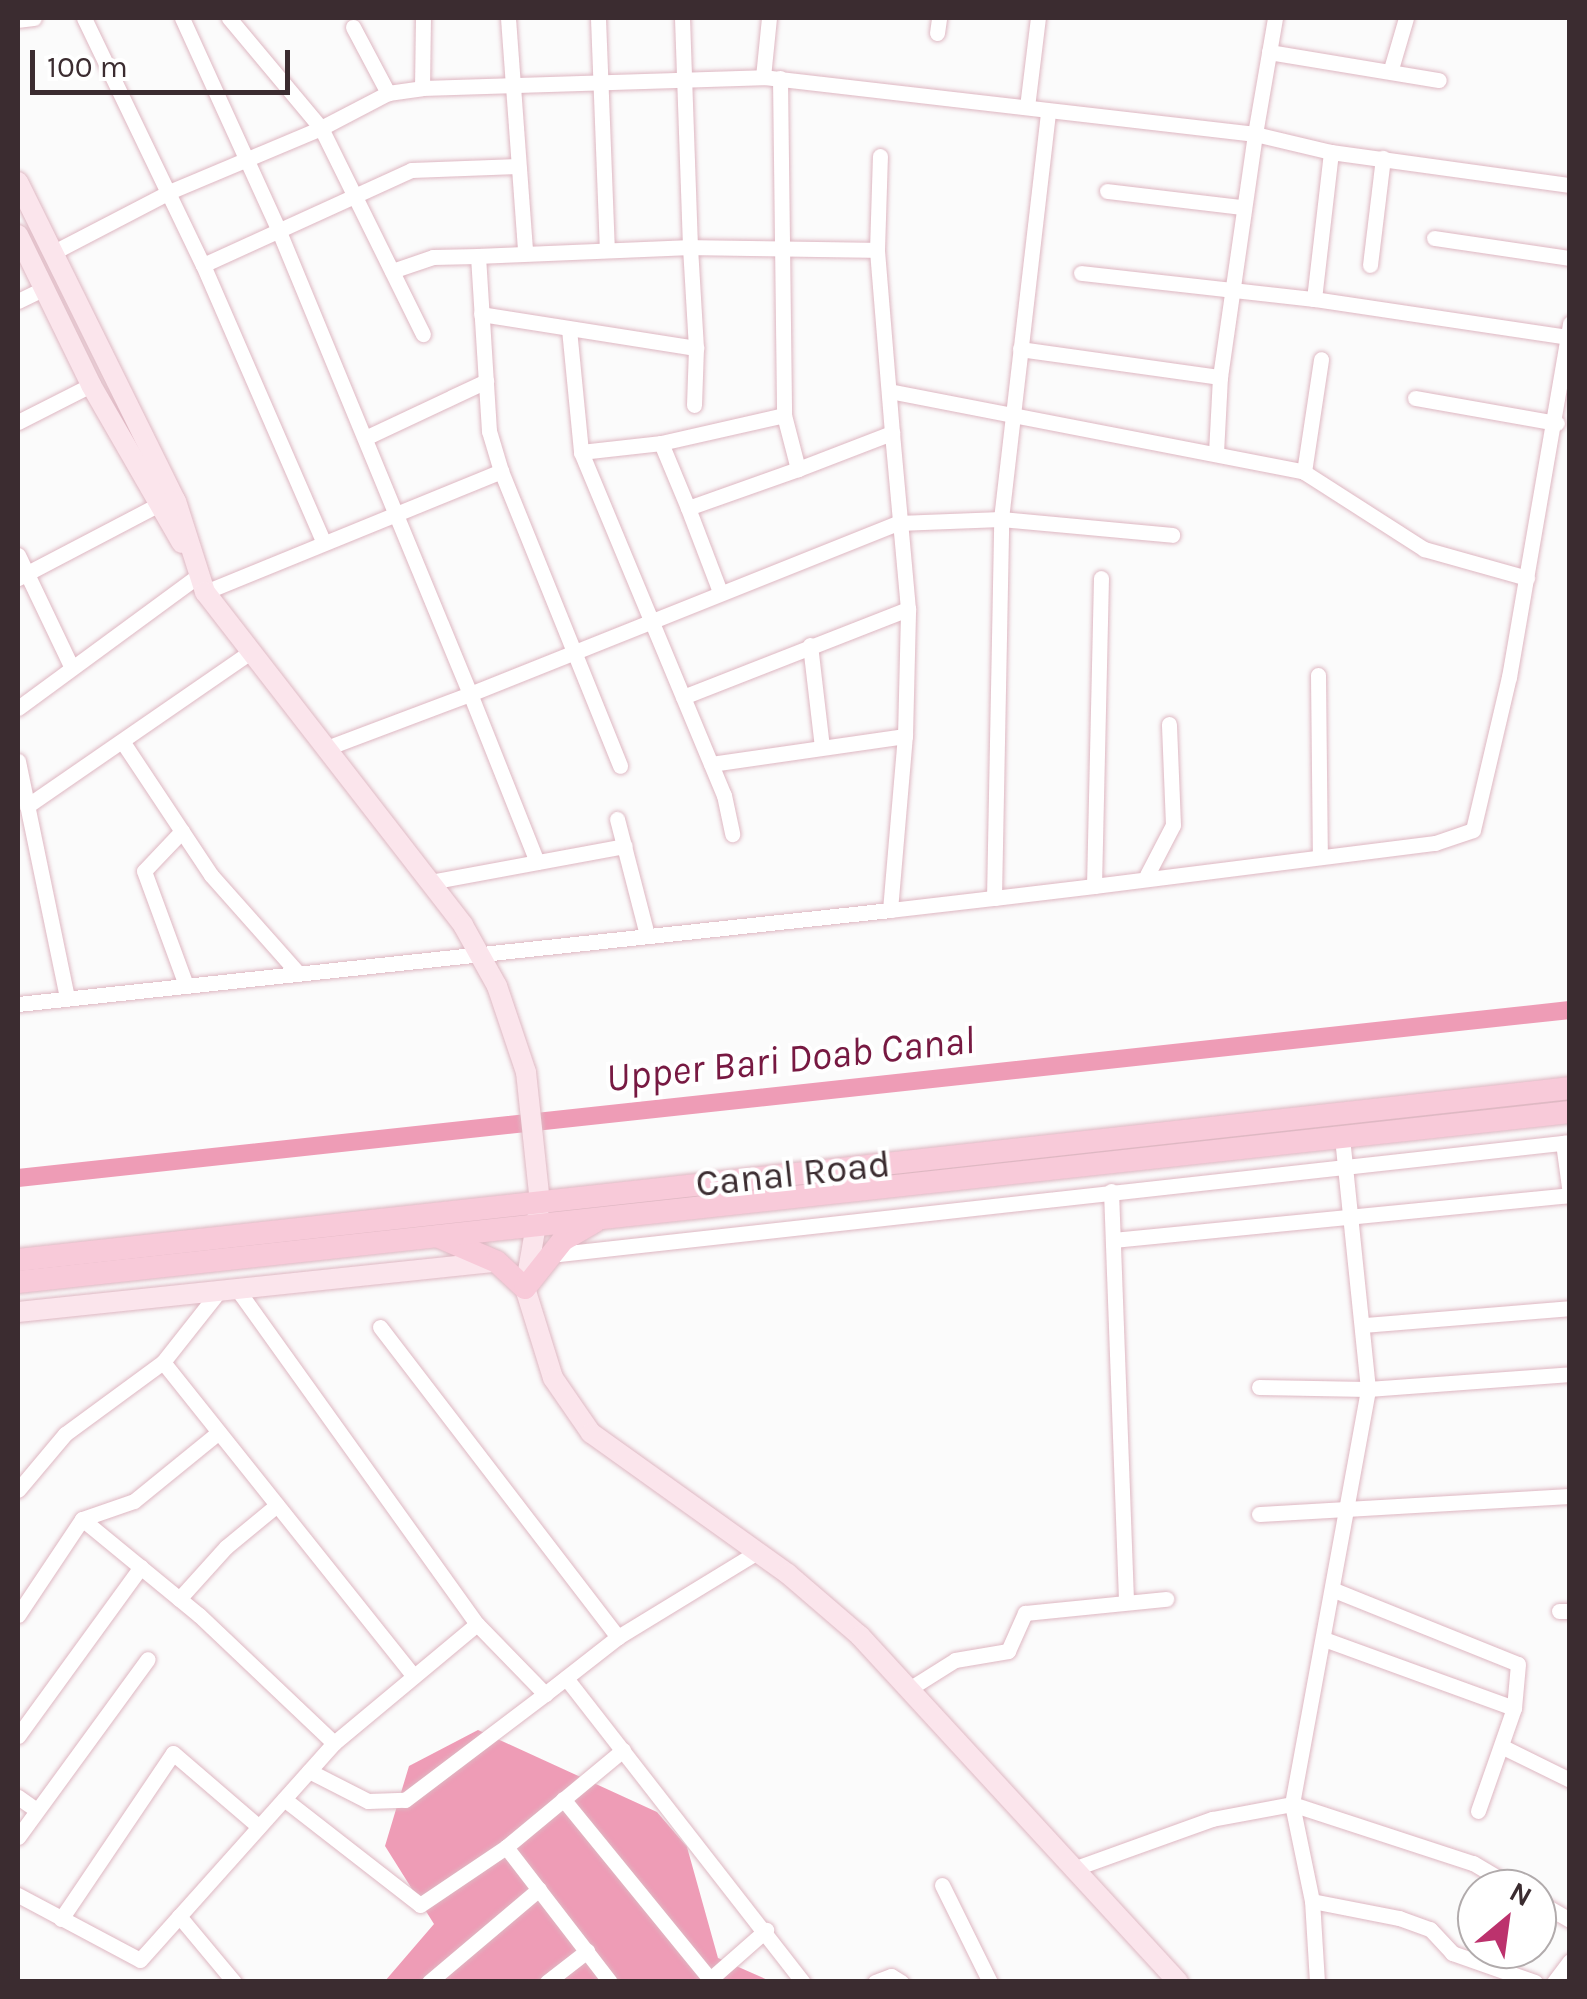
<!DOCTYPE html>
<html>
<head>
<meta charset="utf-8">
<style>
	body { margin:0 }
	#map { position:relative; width:1587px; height:1999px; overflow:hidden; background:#fbfbfb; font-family:Karla,sans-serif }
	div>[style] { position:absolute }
	.water>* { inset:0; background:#ee9cb6 }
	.canal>* { height:18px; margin:-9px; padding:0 9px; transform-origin:9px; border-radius:9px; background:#ee9cb6 }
	.roads { filter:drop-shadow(0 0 2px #deb7c2) drop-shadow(0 0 2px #deb7c2) }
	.street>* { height:15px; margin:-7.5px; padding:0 7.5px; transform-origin:7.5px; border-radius:7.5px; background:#fff }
	.secondary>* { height:20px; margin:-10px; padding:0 10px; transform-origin:10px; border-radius:10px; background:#fbe5ec }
	.primary>* { height:22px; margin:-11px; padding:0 11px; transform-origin:11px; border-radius:11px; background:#f8cad9 }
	span { translate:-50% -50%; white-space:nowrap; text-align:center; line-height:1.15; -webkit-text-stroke:8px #fff; paint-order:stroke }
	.street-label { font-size:38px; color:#3b2c30 }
	.water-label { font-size:40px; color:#771942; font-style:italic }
	.frame { position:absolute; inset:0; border:20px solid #3b2c30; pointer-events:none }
	.north { position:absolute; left:1457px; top:1869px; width:100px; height:100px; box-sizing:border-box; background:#fff; border:2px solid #b1abac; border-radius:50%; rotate:29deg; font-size:28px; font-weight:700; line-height:40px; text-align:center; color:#3b2c30 }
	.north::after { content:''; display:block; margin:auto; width:35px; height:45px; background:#bc326d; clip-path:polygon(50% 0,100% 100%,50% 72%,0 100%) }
	.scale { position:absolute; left:30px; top:50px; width:260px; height:45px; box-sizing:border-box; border:5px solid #3b2c30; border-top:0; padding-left:12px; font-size:30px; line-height:35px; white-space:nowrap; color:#3b2c30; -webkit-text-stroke:8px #fff; paint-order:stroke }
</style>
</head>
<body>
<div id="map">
	<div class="water">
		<i style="clip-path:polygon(478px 1730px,657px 1812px,687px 1847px,718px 1958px,770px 1981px,385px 1981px,434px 1924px,385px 1846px,409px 1766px)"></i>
	</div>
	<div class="canal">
		<i style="left:18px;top:1178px;width:1561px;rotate:-6.18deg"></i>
	</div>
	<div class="roads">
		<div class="street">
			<i style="left:84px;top:18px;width:274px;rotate:64.3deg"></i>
			<i style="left:203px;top:265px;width:301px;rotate:66.5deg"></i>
			<i style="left:182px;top:18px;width:232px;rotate:65.5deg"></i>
			<i style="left:278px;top:229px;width:503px;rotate:67.56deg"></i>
			<i style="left:470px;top:694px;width:154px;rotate:159.4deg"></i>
			<i style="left:229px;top:18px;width:143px;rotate:50.1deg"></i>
			<i style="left:321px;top:128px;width:76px;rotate:-27.6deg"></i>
			<i style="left:388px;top:93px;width:34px;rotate:-8deg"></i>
			<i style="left:422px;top:88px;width:341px;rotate:-1.8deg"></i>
			<i style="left:763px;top:77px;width:495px;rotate:6.6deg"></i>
			<i style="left:1255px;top:134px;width:118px;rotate:-80.2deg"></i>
			<i style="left:508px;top:18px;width:234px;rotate:85.8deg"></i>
			<i style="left:598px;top:18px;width:231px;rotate:87.8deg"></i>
			<i style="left:18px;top:20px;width:16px;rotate:-7deg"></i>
			<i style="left:353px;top:27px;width:75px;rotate:62.1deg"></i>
			<i style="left:937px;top:33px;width:15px;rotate:-82deg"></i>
			<i style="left:1269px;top:52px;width:172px;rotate:9.4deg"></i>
			<i style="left:1391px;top:69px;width:53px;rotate:-73.6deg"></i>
			<i style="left:763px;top:77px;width:59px;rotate:-84.2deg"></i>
			<i style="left:780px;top:78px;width:337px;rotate:89.3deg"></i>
			<i style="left:784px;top:415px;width:56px;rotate:75.5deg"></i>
			<i style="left:798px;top:469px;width:101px;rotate:-21deg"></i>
			<i style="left:892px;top:433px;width:184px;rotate:-94.7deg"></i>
			<i style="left:422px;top:88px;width:70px;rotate:-89.2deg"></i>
			<i style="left:1027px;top:107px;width:90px;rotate:-83deg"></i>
			<i style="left:1331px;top:152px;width:241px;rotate:7.9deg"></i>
			<i style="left:1107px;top:191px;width:135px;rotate:6.8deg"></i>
			<i style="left:1434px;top:238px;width:137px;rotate:8.4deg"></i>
			<i style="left:52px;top:253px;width:132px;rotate:-27.5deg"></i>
			<i style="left:169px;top:192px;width:165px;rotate:-22.8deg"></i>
			<i style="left:321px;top:128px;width:230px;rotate:63.7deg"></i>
			<i style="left:203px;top:265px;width:229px;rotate:-24.5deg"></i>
			<i style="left:411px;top:170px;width:107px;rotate:-2.1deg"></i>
			<i style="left:1370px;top:265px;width:108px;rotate:-83.1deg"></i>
			<i style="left:392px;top:271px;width:43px;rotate:-18.9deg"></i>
			<i style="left:433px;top:257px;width:45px;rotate:-1.3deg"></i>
			<i style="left:1081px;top:273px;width:234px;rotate:6.4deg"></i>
			<i style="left:18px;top:301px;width:28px;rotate:-26deg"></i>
			<i style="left:481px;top:314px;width:218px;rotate:9deg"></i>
			<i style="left:696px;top:348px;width:101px;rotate:-93.4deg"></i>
			<i style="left:690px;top:247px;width:187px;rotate:0.9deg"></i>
			<i style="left:877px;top:250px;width:94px;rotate:-88.2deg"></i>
			<i style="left:569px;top:329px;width:124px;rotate:84.4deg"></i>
			<i style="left:581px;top:452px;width:372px;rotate:67.4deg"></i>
			<i style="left:724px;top:795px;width:40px;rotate:78deg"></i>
			<i style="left:1020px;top:349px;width:202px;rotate:8deg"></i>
			<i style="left:1220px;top:377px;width:246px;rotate:-81.8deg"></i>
			<i style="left:1255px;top:134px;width:78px;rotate:13.3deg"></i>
			<i style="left:1331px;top:152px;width:148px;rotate:96.6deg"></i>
			<i style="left:1314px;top:299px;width:257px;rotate:8.5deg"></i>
			<i style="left:889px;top:391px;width:423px;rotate:11deg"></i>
			<i style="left:1304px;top:472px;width:143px;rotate:32.7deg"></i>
			<i style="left:1424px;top:549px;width:107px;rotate:15.7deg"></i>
			<i style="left:1415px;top:398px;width:144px;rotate:10deg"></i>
			<i style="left:694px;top:405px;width:57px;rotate:-88deg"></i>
			<i style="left:18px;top:422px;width:82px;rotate:-26.9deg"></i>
			<i style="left:365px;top:438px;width:134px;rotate:-25.2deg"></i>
			<i style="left:661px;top:443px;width:70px;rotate:67.4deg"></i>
			<i style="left:688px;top:508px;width:117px;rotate:-19.5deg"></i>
			<i style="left:581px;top:452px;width:81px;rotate:-6.4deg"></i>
			<i style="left:661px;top:443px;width:126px;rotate:-12.8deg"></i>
			<i style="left:1216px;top:453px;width:76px;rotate:-87deg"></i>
			<i style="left:501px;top:471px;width:318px;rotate:68deg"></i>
			<i style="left:1304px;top:472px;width:114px;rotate:-81.4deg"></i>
			<i style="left:688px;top:508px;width:90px;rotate:69.1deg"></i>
			<i style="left:18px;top:555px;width:125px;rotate:64.5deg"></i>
			<i style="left:18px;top:578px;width:156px;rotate:-27.6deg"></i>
			<i style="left:205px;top:592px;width:320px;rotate:-22.2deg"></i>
			<i style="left:501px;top:471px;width:42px;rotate:-106.7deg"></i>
			<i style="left:489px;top:431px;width:175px;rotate:-93.6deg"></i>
			<i style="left:478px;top:256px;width:212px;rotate:-2.4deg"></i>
			<i style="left:690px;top:247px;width:229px;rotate:-92deg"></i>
			<i style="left:810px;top:645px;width:103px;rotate:83.3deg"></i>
			<i style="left:1318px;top:675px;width:181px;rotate:89.4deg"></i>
			<i style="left:683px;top:697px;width:242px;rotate:-21.4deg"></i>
			<i style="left:18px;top:708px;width:225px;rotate:-36.3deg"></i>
			<i style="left:122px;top:741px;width:161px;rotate:56.4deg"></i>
			<i style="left:211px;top:875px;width:130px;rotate:48.4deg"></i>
			<i style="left:18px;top:761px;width:242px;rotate:78.3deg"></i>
			<i style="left:711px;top:764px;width:196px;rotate:-8.2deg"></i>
			<i style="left:905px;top:736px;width:127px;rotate:-88.6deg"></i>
			<i style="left:908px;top:609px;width:177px;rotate:-95.2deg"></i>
			<i style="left:27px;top:806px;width:273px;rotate:-34.6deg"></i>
			<i style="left:617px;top:819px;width:120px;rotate:75.5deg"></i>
			<i style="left:182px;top:831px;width:55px;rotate:133.5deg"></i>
			<i style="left:144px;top:871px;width:121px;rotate:69.8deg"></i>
			<i style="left:537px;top:862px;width:181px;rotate:-111.7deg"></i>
			<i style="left:470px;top:694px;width:461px;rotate:-21.8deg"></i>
			<i style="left:898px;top:523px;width:103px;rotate:-2.2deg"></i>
			<i style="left:1001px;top:519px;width:172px;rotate:5.3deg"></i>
			<i style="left:1147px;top:875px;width:56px;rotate:-62.5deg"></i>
			<i style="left:1173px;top:825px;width:101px;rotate:-92.3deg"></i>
			<i style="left:430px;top:882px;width:198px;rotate:-10.5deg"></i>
			<i style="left:1094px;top:886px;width:344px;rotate:-7.2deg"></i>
			<i style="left:1435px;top:843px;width:40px;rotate:-18.9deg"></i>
			<i style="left:1473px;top:830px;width:157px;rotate:-76.8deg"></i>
			<i style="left:1509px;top:677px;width:359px;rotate:-80.2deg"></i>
			<i style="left:994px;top:898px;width:101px;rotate:-6.8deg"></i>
			<i style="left:1094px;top:886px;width:308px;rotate:-88.7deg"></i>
			<i style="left:890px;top:910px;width:105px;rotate:-6.6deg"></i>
			<i style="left:994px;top:898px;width:379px;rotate:-88.9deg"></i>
			<i style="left:1001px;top:519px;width:408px;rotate:-83.4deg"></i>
			<i style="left:18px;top:1004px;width:877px;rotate:-6.15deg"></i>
			<i style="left:890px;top:910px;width:175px;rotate:-85.1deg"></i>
			<i style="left:1563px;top:1143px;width:51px;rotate:82.2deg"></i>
			<i style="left:1111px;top:1191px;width:411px;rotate:87.9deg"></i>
			<i style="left:1113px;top:1240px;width:459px;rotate:-5.6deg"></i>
			<i style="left:550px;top:1255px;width:1026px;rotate:-6.32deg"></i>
			<i style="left:237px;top:1289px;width:412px;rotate:54.4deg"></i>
			<i style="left:1364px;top:1325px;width:207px;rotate:-4.7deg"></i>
			<i style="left:380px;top:1327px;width:391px;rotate:52.5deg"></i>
			<i style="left:163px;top:1362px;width:399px;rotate:51.4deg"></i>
			<i style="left:1259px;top:1387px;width:109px;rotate:1.1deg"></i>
			<i style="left:1368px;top:1389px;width:203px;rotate:-4.2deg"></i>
			<i style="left:18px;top:1490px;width:73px;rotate:-50deg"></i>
			<i style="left:65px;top:1434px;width:122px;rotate:-36.3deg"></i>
			<i style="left:163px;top:1362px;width:90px;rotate:-51.7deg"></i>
			<i style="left:1259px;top:1514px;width:312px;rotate:-3.3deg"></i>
			<i style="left:82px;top:1519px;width:151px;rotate:39.4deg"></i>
			<i style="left:199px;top:1615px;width:186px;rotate:43.5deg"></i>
			<i style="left:1334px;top:1590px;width:198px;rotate:21.9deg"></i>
			<i style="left:1518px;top:1664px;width:44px;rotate:95.2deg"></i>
			<i style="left:1514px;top:1708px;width:109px;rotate:109.3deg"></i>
			<i style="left:179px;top:1599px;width:70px;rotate:-47.9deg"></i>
			<i style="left:226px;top:1547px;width:66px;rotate:-39.5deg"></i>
			<i style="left:1559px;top:1611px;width:11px"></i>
			<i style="left:18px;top:1615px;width:115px;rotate:-56.3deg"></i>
			<i style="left:82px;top:1519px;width:55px;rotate:-19.1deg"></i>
			<i style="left:134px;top:1501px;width:109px;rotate:-39.1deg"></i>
			<i style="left:1324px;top:1639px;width:202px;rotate:20deg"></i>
			<i style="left:566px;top:1678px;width:385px;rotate:52.1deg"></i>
			<i style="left:909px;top:1689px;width:54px;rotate:-32.2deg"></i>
			<i style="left:955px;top:1660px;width:54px;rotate:-9.6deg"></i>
			<i style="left:1008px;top:1651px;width:42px;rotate:-65.9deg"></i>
			<i style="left:1025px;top:1613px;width:142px;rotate:-5.7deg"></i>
			<i style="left:18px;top:1736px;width:209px;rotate:-54deg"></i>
			<i style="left:1503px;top:1747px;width:75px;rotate:26.2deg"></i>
			<i style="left:309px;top:1771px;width:66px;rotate:27deg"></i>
			<i style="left:368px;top:1801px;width:37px;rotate:-2deg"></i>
			<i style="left:405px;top:1800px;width:176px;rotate:-37.1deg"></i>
			<i style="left:18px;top:1797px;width:21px;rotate:35deg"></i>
			<i style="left:284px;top:1799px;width:172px;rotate:37.9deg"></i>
			<i style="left:420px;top:1905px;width:104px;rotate:-34deg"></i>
			<i style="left:506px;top:1847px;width:152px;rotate:-39.7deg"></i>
			<i style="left:563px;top:1799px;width:232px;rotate:50.8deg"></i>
			<i style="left:18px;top:1837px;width:220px;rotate:-53.9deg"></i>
			<i style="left:506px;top:1847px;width:170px;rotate:52.4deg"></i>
			<i style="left:1073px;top:1869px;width:148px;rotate:-19.8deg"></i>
			<i style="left:1212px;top:1819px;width:81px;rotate:-10.6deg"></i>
			<i style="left:1292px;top:1804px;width:190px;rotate:18.1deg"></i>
			<i style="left:1473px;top:1863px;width:51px;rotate:30.6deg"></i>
			<i style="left:942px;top:1885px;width:108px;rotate:63.7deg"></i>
			<i style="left:18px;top:1895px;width:138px;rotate:28deg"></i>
			<i style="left:140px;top:1960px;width:291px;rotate:-48.2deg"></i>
			<i style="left:334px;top:1743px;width:186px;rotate:-39.8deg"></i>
			<i style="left:477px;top:1624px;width:98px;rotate:45.8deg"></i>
			<i style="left:545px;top:1694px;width:93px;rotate:-38deg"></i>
			<i style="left:618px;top:1637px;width:163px;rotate:-31.4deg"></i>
			<i style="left:1312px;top:1901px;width:89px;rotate:11.1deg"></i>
			<i style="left:1399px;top:1918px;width:33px;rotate:20deg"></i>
			<i style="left:1430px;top:1929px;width:33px;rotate:47deg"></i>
			<i style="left:1452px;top:1953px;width:88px;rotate:19.3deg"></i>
			<i style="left:1537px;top:1901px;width:38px;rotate:30deg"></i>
			<i style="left:179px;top:1916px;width:86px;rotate:50.2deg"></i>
			<i style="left:61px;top:1919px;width:200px;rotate:-56deg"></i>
			<i style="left:173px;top:1753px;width:113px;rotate:40.7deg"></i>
			<i style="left:429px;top:1982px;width:144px;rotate:-40.2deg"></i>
			<i style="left:547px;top:1982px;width:51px;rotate:-37.8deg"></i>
			<i style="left:707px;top:1982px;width:79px;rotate:-41.4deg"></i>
			<i style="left:875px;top:1982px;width:17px;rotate:-21deg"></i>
			<i style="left:891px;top:1976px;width:12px;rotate:31deg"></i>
			<i style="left:1317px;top:1982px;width:81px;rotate:-93.5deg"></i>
			<i style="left:1312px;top:1901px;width:99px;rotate:-101.7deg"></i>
			<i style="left:1292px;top:1804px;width:422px;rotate:-79.6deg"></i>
			<i style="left:1368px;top:1389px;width:253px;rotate:-95.9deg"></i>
			<i style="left:1554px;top:1982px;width:26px;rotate:-53deg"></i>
		</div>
		<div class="secondary">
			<i style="left:18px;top:182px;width:356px;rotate:63.7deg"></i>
			<i style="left:176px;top:501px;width:96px;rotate:72.3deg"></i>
			<i style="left:205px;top:592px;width:421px;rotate:52.2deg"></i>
			<i style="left:463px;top:925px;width:70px;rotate:60.9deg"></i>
			<i style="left:497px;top:986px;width:91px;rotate:71.4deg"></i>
			<i style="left:526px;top:1072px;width:131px;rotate:83.9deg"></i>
			<i style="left:540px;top:1202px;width:87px;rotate:99.9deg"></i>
			<i style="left:525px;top:1288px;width:94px;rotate:72.7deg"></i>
			<i style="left:553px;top:1378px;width:67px;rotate:55.4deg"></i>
			<i style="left:591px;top:1433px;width:242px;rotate:35.6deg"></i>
			<i style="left:788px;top:1574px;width:95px;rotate:40.7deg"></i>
			<i style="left:860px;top:1636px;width:470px;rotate:47.4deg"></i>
			<i style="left:18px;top:235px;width:167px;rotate:64deg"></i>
			<i style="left:91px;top:385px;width:182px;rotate:60.1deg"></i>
			<i style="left:18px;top:1312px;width:482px;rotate:-6deg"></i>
		</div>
		<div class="primary">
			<i style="left:439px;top:1237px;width:63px;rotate:23.3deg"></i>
			<i style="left:497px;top:1262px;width:38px;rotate:43deg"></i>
			<i style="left:525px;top:1288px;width:61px;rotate:-51.6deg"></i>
			<i style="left:563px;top:1240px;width:36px;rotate:-30deg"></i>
			<i style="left:18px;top:1260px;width:1562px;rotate:-6.32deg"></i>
			<i style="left:18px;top:1282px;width:1561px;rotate:-6.25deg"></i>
		</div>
	</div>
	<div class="street-label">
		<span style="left:793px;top:1174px;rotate:-6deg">Canal Road</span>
	</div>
	<div class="water-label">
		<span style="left:790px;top:1059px;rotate:-6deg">Upper Bari Doab Canal</span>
	</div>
	<div class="frame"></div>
	<div class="north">N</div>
	<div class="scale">100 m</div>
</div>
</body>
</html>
